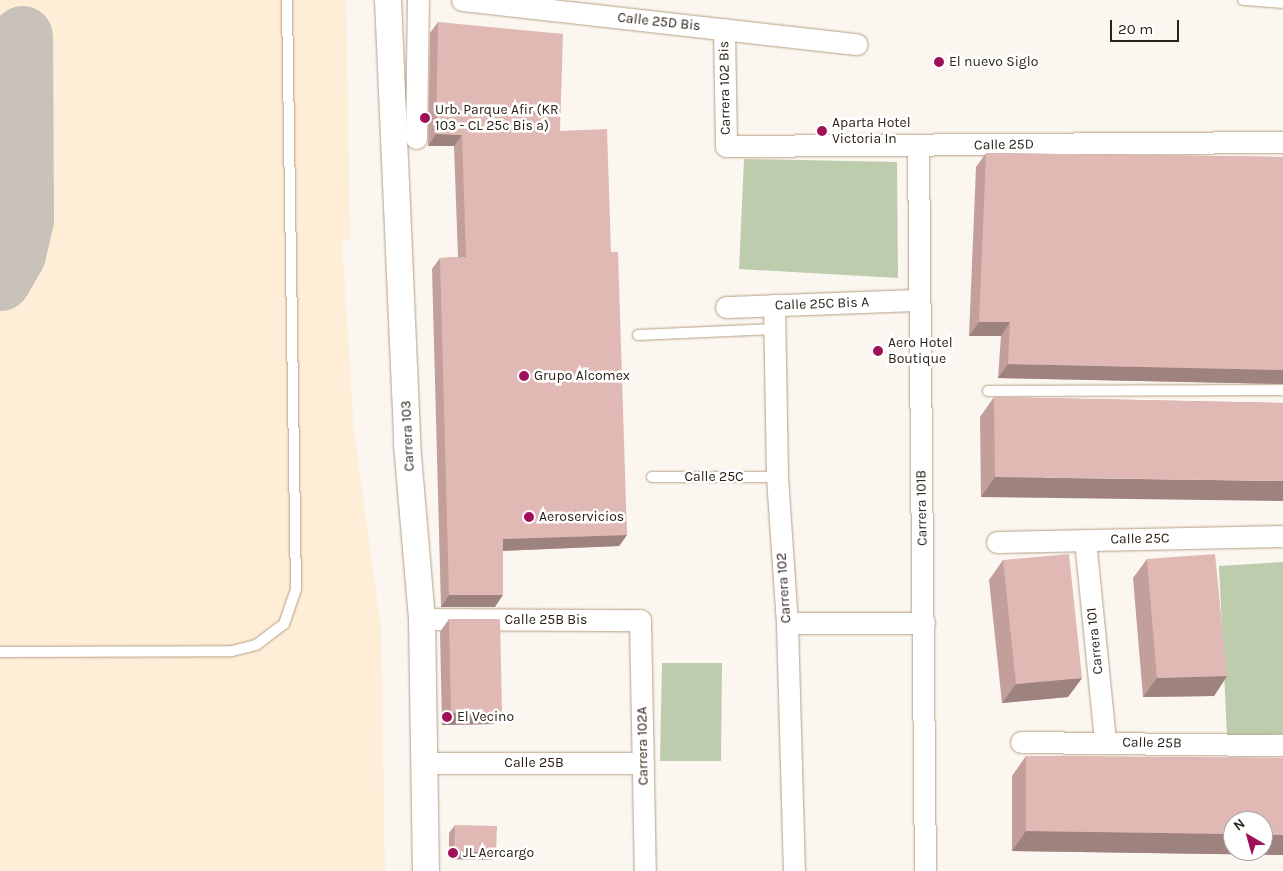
<!DOCTYPE html>
<html>
<head>
<meta charset="utf-8">
<style>
	body { margin:0 }
	#map { position:relative; width:1283px; height:871px; overflow:hidden; background:#fbf6f0; font-family:Karla,sans-serif }
	div>[style] { position:absolute }
	.built>* { inset:0; background:#feedd7 }
	.green>* { inset:0; background:#bcccac }
	.taxiway>* { height:61px; margin:-30.5px; padding:0 30.5px; transform-origin:30.5px; border-radius:30.5px; background:#c8c2bb }
	.roads { filter:drop-shadow(0 0 1px #b59f83) drop-shadow(0 0 1px #b59f83) }
	.service>* { height:10px; margin:-5px; padding:0 5px; transform-origin:5px; border-radius:5px; background:#fff }
	.minor>* { height:21px; margin:-10.5px; padding:0 10.5px; transform-origin:10.5px; border-radius:10.5px; background:#fff }
	.tertiary>* { height:26px; margin:-13px; padding:0 13px; transform-origin:13px; border-radius:13px; background:#fff }
	.wall>* { inset:0; background:#c29f9b }
	.shaded-wall>* { inset:0; background:#9e827e }
	.building>* { inset:0; background:#e1b9b4 }
	.dots>* { width:14px; height:14px; translate:-50% -50%; box-sizing:border-box; border:2px solid #fff; border-radius:50% }
	span { translate:-50% -50%; white-space:nowrap; text-align:center; line-height:1.15; -webkit-text-stroke:5px #fff; paint-order:stroke }
	.street-label { font-size:14px; color:#2c2318 }
	.poi-label { font-size:14px; color:#2c2318 }
	.left { translate:0 -50%; text-align:left }
	.north { position:absolute; left:1223px; top:811px; width:50px; height:50px; box-sizing:border-box; background:#fff; border:1px solid #aba7a3; border-radius:50%; rotate:322deg; font-size:14px; font-weight:700; line-height:20px; text-align:center; color:#2c2318 }
	.north::after { content:''; display:block; margin:auto; width:18px; height:22px; background:#9f1059; clip-path:polygon(50% 0,100% 100%,50% 72%,0 100%) }
	.scale { position:absolute; left:1110px; top:20px; width:69px; height:22px; box-sizing:border-box; border:2px solid #2c2318; border-top:0; padding-left:6px; font-size:15px; line-height:18px; white-space:nowrap; color:#2c2318; -webkit-text-stroke:4px #fff; paint-order:stroke }
</style>
</head>
<body>
<div id="map">
	<div class="built">
		<i style="clip-path:polygon(0 0,346px 0,350px 239px,342px 240px,354px 432px,381px 628px,385px 871px,0 871px)"></i>
	</div>
	<div class="green">
		<i style="clip-path:polygon(744px 159px,897px 162px,898px 278px,739px 269px)"></i>
		<i style="clip-path:polygon(1283px 562px,1283px 734px,1227px 736px,1219px 566px)"></i>
		<i style="clip-path:polygon(662px 663px,722px 663px,721px 761px,660px 761px)"></i>
	</div>
	<div class="taxiway">
		<i style="left:0;top:280px;width:30px;rotate:-60deg"></i>
		<i style="left:15px;top:254px;width:36px;rotate:-77deg"></i>
		<i style="left:23px;top:219px;width:183px;rotate:-90.3deg"></i>
	</div>
	<div class="roads">
		<div class="service">
			<i style="left:1243px;top:0;width:40px;rotate:4.3deg"></i>
			<i style="left:638px;top:335px;width:137px;rotate:-2.5deg"></i>
			<i style="left:988px;top:391px;width:295px;rotate:-0.2deg"></i>
			<i style="left:652px;top:477px;width:125px"></i>
			<i style="left:0;top:652px;width:232px;rotate:-0.2deg"></i>
			<i style="left:232px;top:651px;width:25px;rotate:-14deg"></i>
			<i style="left:256px;top:645px;width:35px;rotate:-37deg"></i>
			<i style="left:284px;top:624px;width:37px;rotate:-71deg"></i>
			<i style="left:296px;top:589px;width:589px;rotate:-90.88deg"></i>
		</div>
		<div class="minor">
			<i style="left:462px;top:0;width:397px;rotate:6.4deg"></i>
			<i style="left:724px;top:29px;width:117px;rotate:89deg"></i>
			<i style="left:726px;top:146px;width:557px;rotate:-0.41deg"></i>
			<i style="left:416px;top:138px;width:138px;rotate:-89.2deg"></i>
			<i style="left:918px;top:146px;width:725px;rotate:89.45deg"></i>
			<i style="left:774px;top:305px;width:172px;rotate:89deg"></i>
			<i style="left:777px;top:477px;width:146px;rotate:86.1deg"></i>
			<i style="left:787px;top:623px;width:248px;rotate:88.4deg"></i>
			<i style="left:726px;top:307px;width:192px;rotate:-2.1deg"></i>
			<i style="left:1085px;top:540px;width:203px;rotate:84.3deg"></i>
			<i style="left:997px;top:542px;width:286px;rotate:-1.2deg"></i>
			<i style="left:422px;top:619px;width:218px;rotate:0.3deg"></i>
			<i style="left:640px;top:620px;width:251px;rotate:88.9deg"></i>
			<i style="left:787px;top:623px;width:137px"></i>
			<i style="left:1021px;top:742px;width:262px;rotate:0.7deg"></i>
			<i style="left:424px;top:763px;width:219px"></i>
		</div>
		<div class="tertiary">
			<i style="left:388px;top:0;width:444px;rotate:87.5deg"></i>
			<i style="left:407px;top:444px;width:176px;rotate:85.1deg"></i>
			<i style="left:422px;top:619px;width:252px;rotate:89.1deg"></i>
		</div>
	</div>
	<div class="wall">
		<i style="clip-path:polygon(438px 22px,560px 131px,611px 252px,627px 535px,619px 546px,503px 551px,495px 607px,441px 607px,432px 269px,440px 258px,458px 257px,454px 146px,428px 146px,430px 33px)"></i>
		<i style="clip-path:polygon(986px 153px,1283px 157px,1283px 384px,998px 378px,1001px 336px,969px 336px,976px 167px)"></i>
		<i style="clip-path:polygon(994px 397px,1283px 403px,981px 497px,980px 417px)"></i>
		<i style="clip-path:polygon(1147px 559px,1227px 676px,1214px 696px,1143px 697px,1133px 578px)"></i>
		<i style="clip-path:polygon(1003px 560px,1082px 678px,1068px 697px,1002px 703px,989px 580px)"></i>
		<i style="clip-path:polygon(449px 619px,494px 724px,442px 725px,440px 632px)"></i>
		<i style="clip-path:polygon(1026px 756px,1283px 758px,1283px 855px,1012px 851px,1012px 776px)"></i>
		<i style="clip-path:polygon(455px 825px,496px 852px,491px 860px,449px 859px,449px 833px)"></i>
	</div>
	<div class="shaded-wall">
		<i style="clip-path:polygon(436px 134px,462px 135px,454px 146px,428px 146px)"></i>
		<i style="clip-path:polygon(979px 322px,1010px 322px,1001px 336px,969px 336px)"></i>
		<i style="clip-path:polygon(1008px 364px,1283px 370px,1283px 384px,998px 378px)"></i>
		<i style="clip-path:polygon(995px 477px,1283px 481px,1283px 501px,981px 497px)"></i>
		<i style="clip-path:polygon(627px 535px,619px 546px,495px 551px,503px 539px)"></i>
		<i style="clip-path:polygon(449px 595px,503px 595px,495px 607px,441px 607px)"></i>
		<i style="clip-path:polygon(1227px 676px,1214px 696px,1143px 697px,1157px 678px)"></i>
		<i style="clip-path:polygon(1082px 678px,1068px 697px,1002px 703px,1016px 684px)"></i>
		<i style="clip-path:polygon(502px 712px,494px 724px,442px 725px,451px 713px)"></i>
		<i style="clip-path:polygon(1026px 831px,1233px 834px,1233px 851px,1263px 851px,1263px 835px,1283px 835px,1283px 855px,1012px 851px)"></i>
		<i style="clip-path:polygon(454px 852px,496px 852px,491px 860px,449px 859px)"></i>
	</div>
	<div class="building">
		<i style="clip-path:polygon(438px 22px,563px 34px,560px 131px,607px 129px,611px 252px,618px 252px,627px 535px,503px 539px,503px 595px,449px 595px,440px 258px,466px 257px,462px 135px,436px 134px)"></i>
		<i style="clip-path:polygon(986px 153px,1283px 157px,1283px 370px,1008px 364px,1010px 322px,979px 322px)"></i>
		<i style="clip-path:polygon(994px 397px,1283px 403px,1283px 481px,995px 477px)"></i>
		<i style="clip-path:polygon(1069px 554px,1082px 678px,1016px 684px,1003px 560px)"></i>
		<i style="clip-path:polygon(1215px 554px,1227px 676px,1157px 678px,1147px 559px)"></i>
		<i style="clip-path:polygon(449px 619px,500px 619px,502px 712px,451px 713px)"></i>
		<i style="clip-path:polygon(1026px 756px,1283px 758px,1283px 835px,1263px 835px,1263px 821px,1233px 821px,1233px 834px,1026px 831px)"></i>
		<i style="clip-path:polygon(455px 825px,497px 826px,496px 852px,454px 852px)"></i>
	</div>
	<div class="dots">
		<i style="left:939px;top:62px;background:#9f1059"></i>
		<i style="left:425px;top:118px;background:#9f1059"></i>
		<i style="left:822px;top:131px;background:#9f1059"></i>
		<i style="left:878px;top:351px;background:#9f1059"></i>
		<i style="left:524px;top:376px;background:#9f1059"></i>
		<i style="left:529px;top:517px;background:#9f1059"></i>
		<i style="left:447px;top:717px;background:#9f1059"></i>
		<i style="left:453px;top:853px;background:#9f1059"></i>
	</div>
	<div class="street-label">
		<span style="left:659px;top:22px;rotate:6deg">Calle 25D Bis</span>
		<span style="left:725px;top:88px;rotate:-91deg">Carrera 102 Bis</span>
		<span style="left:1004px;top:145px;rotate:-1deg">Calle 25D</span>
		<span style="left:822px;top:304px;rotate:-2deg">Calle 25C Bis A</span>
		<span style="left:408px;top:436px;rotate:-93deg">Carrera 103</span>
		<span style="left:714px;top:477px">Calle 25C</span>
		<span style="left:922px;top:508px;rotate:-91deg">Carrera 101B</span>
		<span style="left:1140px;top:539px;rotate:-1deg">Calle 25C</span>
		<span style="left:784px;top:588px;rotate:-94deg">Carrera 102</span>
		<span style="left:546px;top:620px">Calle 25B Bis</span>
		<span style="left:1095px;top:641px;rotate:-96deg">Carrera 101</span>
		<span style="left:1152px;top:743px;rotate:1deg">Calle 25B</span>
		<span style="left:643px;top:746px;rotate:-91deg">Carrera 102A</span>
		<span style="left:534px;top:763px">Calle 25B</span>
	</div>
	<div class="poi-label">
		<span class="left" style="left:949px;top:62px">El nuevo Siglo</span>
		<span class="left" style="left:435px;top:118px">Urb. Parque Afir (KR<br>103 - CL 25c Bis a)</span>
		<span class="left" style="left:832px;top:131px">Aparta Hotel<br>Victoria In</span>
		<span class="left" style="left:888px;top:351px">Aero Hotel<br>Boutique</span>
		<span class="left" style="left:534px;top:376px">Grupo Alcomex</span>
		<span class="left" style="left:539px;top:517px">Aeroservicios</span>
		<span class="left" style="left:457px;top:717px">El Vecino</span>
		<span class="left" style="left:463px;top:853px">JL Aercargo</span>
	</div>
	<div class="north">N</div>
	<div class="scale">20 m</div>
</div>
</body>
</html>
